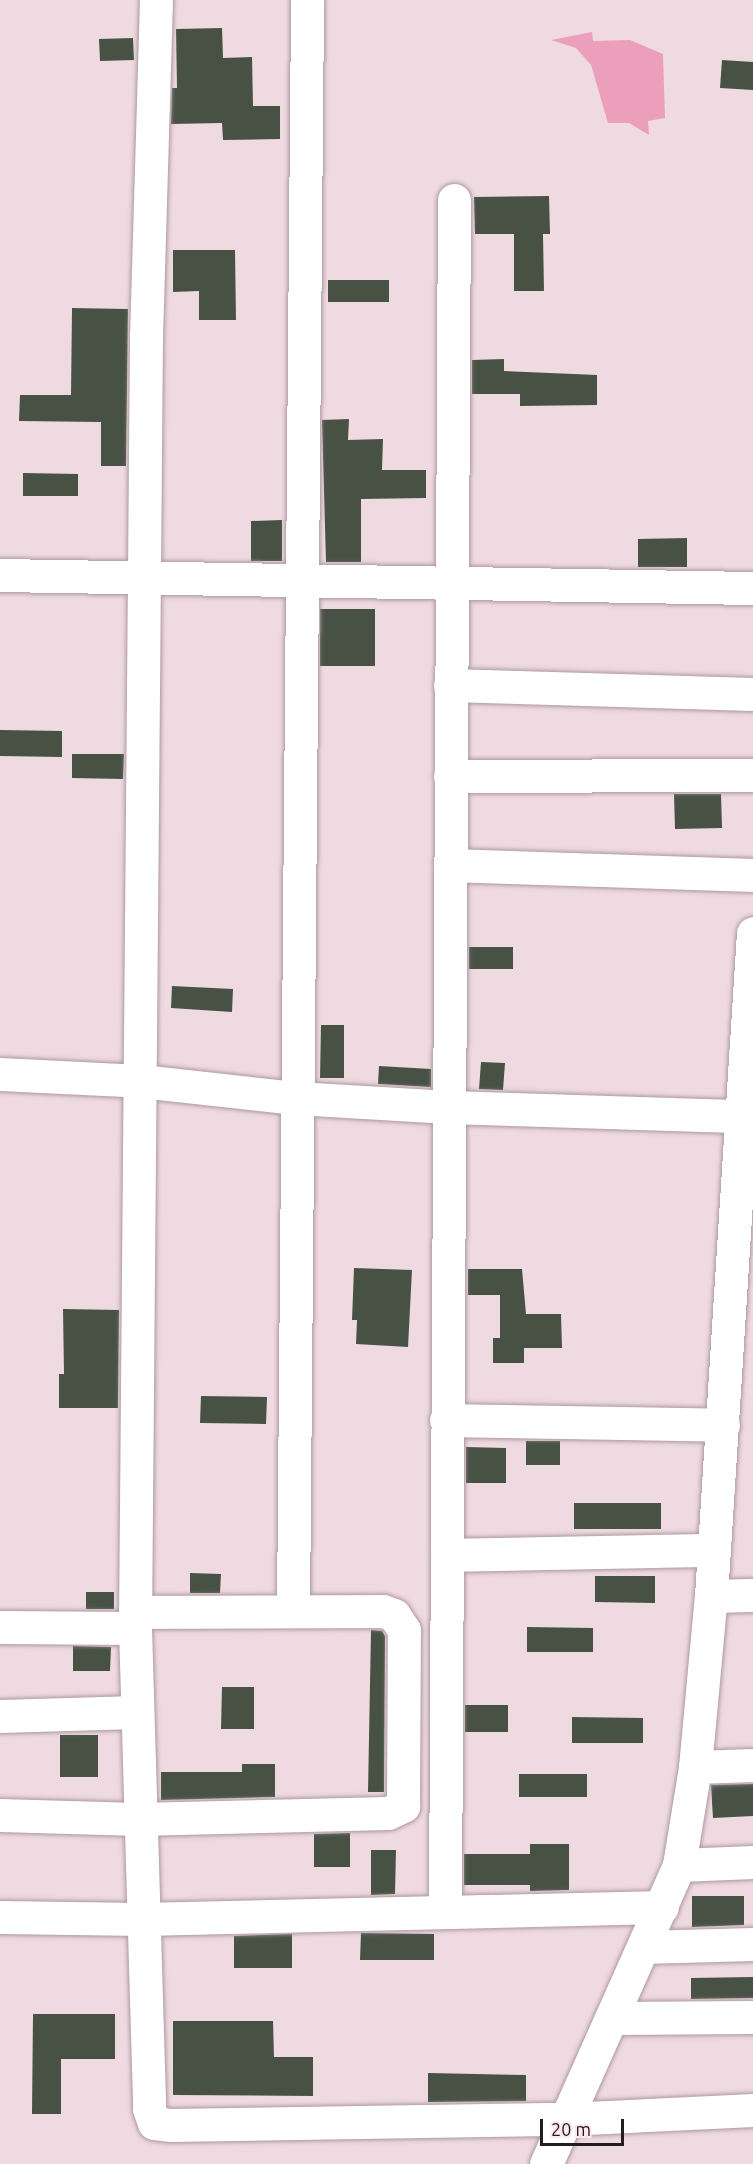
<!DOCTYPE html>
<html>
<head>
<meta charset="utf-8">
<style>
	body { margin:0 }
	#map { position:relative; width:753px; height:2164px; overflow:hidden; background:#f0dae1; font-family:Ubuntu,sans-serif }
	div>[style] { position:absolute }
	.water>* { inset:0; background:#ec9fbb }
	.building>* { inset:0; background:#475245 }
	.roads { filter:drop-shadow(0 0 2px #ad99a0) drop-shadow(0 0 2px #ad99a0) }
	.minor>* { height:33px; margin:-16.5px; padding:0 16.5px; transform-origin:16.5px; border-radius:16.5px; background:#fff }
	span { translate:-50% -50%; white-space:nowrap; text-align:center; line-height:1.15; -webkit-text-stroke:6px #fde8ee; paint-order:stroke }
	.scale { position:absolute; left:540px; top:2119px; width:84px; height:27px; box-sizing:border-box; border:3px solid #241c1f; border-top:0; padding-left:8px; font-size:18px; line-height:21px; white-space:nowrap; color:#241c1f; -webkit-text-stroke:4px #fde8ee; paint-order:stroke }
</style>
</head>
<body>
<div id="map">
	<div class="water">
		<i style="clip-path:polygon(592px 32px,593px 41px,630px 40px,663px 54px,665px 118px,648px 121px,649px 135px,629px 123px,608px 123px,591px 65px,576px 48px,551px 40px)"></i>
	</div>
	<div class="building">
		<i style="clip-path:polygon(222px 28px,223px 58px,252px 57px,253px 106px,280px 106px,280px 139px,223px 140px,222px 123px,171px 124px,172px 88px,177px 88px,176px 29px)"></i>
		<i style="clip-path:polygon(133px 38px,134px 60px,100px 61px,99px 39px)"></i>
		<i style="clip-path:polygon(722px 60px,753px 62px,753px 90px,720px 88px)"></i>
		<i style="clip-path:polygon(549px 196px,550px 234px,543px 234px,544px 291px,514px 291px,514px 234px,475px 234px,474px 197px)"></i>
		<i style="clip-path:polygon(173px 250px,235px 250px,236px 320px,199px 320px,199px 291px,173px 292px)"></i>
		<i style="clip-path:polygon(328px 280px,389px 280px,389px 302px,328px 302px)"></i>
		<i style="clip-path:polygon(72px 308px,128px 309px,126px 466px,101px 466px,101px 422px,19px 421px,20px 395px,71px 395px)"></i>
		<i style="clip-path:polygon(504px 359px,504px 371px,597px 375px,597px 405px,520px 406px,520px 394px,472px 394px,472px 360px)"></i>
		<i style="clip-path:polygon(349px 419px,348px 440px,383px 439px,382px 470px,426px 470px,426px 498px,361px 499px,361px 562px,326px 562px,322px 420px)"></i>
		<i style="clip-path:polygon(23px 473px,78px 474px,78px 496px,23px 496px)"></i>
		<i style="clip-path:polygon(282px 520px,282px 561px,251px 561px,251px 521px)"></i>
		<i style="clip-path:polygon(687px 538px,687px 567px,638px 567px,638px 539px)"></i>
		<i style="clip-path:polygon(320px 609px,375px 609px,375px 666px,320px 666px)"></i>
		<i style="clip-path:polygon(0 730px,62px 731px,62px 757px,0 756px)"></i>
		<i style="clip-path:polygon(72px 754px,124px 754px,123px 779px,72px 778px)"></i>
		<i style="clip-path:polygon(674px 794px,721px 794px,722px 828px,675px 829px)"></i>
		<i style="clip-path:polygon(469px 947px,513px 947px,513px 969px,469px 969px)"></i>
		<i style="clip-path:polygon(172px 986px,233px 989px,232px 1012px,171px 1008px)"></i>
		<i style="clip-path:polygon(321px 1025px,344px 1025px,344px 1078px,320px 1078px)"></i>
		<i style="clip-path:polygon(481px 1062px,505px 1063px,503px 1090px,479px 1089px)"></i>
		<i style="clip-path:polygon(379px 1066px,431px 1069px,431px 1087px,378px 1084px)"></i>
		<i style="clip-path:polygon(354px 1268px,412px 1270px,408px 1347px,356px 1344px,357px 1320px,352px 1320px)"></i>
		<i style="clip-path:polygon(468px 1269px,522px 1269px,526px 1314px,561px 1314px,562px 1348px,524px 1348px,524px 1363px,493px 1363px,493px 1338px,500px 1338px,500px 1295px,468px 1295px)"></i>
		<i style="clip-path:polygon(63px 1309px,119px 1310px,118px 1408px,59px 1408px,59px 1374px,64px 1374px)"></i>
		<i style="clip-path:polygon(201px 1396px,267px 1397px,266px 1424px,200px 1423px)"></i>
		<i style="clip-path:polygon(526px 1441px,560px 1441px,560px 1465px,526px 1465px)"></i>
		<i style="clip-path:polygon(466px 1447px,506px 1448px,506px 1483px,466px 1483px)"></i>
		<i style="clip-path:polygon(574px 1503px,661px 1503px,661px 1529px,574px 1529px)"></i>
		<i style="clip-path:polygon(190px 1573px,221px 1574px,220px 1593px,190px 1593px)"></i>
		<i style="clip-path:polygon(595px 1576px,655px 1576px,655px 1603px,595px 1602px)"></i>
		<i style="clip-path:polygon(86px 1592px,114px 1592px,114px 1609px,86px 1609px)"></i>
		<i style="clip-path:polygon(527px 1627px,593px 1628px,593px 1652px,527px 1652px)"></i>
		<i style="clip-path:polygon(371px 1630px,382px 1631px,385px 1636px,384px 1792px,368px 1792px)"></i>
		<i style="clip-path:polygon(73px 1646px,111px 1647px,110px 1671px,73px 1671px)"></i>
		<i style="clip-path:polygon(222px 1687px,254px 1687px,254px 1729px,221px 1729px)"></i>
		<i style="clip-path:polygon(465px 1705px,508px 1705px,508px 1732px,465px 1732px)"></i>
		<i style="clip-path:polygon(572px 1717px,643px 1718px,643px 1743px,572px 1743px)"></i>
		<i style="clip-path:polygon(60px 1735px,98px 1735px,98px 1777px,60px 1777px)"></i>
		<i style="clip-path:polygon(242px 1764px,275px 1764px,275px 1797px,161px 1800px,161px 1772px,242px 1772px)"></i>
		<i style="clip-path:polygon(519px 1774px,587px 1774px,587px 1797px,519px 1797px)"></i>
		<i style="clip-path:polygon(753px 1784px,753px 1816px,713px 1818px,711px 1785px)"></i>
		<i style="clip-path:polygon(350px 1833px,350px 1867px,314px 1867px,314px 1834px)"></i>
		<i style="clip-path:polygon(530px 1844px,569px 1844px,569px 1890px,530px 1891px,530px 1885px,464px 1885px,464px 1854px,530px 1854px)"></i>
		<i style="clip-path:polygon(371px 1850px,396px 1850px,395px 1894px,371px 1895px)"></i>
		<i style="clip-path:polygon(692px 1896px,744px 1896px,744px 1925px,692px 1927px)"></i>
		<i style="clip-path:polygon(361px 1933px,434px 1934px,434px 1960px,360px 1960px)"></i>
		<i style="clip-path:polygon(292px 1934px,292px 1968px,234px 1968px,234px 1936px)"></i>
		<i style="clip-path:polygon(753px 1977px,753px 1998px,691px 1999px,691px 1978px)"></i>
		<i style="clip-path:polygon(33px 2014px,115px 2014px,115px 2059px,61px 2059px,61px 2114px,32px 2114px)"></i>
		<i style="clip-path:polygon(173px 2021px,273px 2021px,274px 2057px,313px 2057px,313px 2096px,173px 2095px)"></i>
		<i style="clip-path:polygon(428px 2073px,526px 2075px,526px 2101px,428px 2102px)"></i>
	</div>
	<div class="roads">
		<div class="minor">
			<i style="left:156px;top:0;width:338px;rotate:91.7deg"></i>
			<i style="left:146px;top:338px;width:1290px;rotate:90.49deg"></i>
			<i style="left:135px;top:1628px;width:481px;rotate:88.3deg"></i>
			<i style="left:149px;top:2109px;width:15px;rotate:70deg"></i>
			<i style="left:154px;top:2123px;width:17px;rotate:7deg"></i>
			<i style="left:171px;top:2125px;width:393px;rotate:-0.9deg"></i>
			<i style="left:564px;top:2119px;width:189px;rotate:-2.7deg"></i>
			<i style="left:0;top:575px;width:753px;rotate:0.99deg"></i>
			<i style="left:450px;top:685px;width:303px;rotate:1.7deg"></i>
			<i style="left:450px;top:776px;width:303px;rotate:-0.2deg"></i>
			<i style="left:450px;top:865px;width:303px;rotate:1.9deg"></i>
			<i style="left:0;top:1074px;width:141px;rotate:2.8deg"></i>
			<i style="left:141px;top:1081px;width:156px;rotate:6.3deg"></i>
			<i style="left:296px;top:1098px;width:153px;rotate:3.4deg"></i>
			<i style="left:449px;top:1107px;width:293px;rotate:1.8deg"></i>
			<i style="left:446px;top:1420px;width:277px;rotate:1deg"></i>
			<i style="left:447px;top:1555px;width:267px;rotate:-1.1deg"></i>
			<i style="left:711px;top:1596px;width:42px;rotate:-1.4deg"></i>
			<i style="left:293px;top:1611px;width:1611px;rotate:-89.5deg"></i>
			<i style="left:0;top:1627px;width:135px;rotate:0.4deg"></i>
			<i style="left:0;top:1716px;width:136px;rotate:-1.7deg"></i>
			<i style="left:695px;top:1767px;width:58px;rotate:-2deg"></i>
			<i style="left:0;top:1815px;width:138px;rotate:1.7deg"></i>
			<i style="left:138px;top:1819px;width:250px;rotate:-1.4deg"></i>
			<i style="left:388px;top:1813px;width:17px;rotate:-25deg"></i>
			<i style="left:403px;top:1806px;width:176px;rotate:-89.7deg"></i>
			<i style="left:404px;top:1630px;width:18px;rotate:-124deg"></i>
			<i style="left:394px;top:1615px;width:12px;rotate:-160deg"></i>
			<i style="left:383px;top:1611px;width:247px;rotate:179.8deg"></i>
			<i style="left:679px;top:1865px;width:74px;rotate:-2.3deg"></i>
			<i style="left:445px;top:1911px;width:1711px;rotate:-89.7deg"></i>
			<i style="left:0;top:1917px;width:142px;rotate:0.8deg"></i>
			<i style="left:142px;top:1919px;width:520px;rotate:-1.32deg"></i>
			<i style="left:643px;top:1947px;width:110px;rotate:-1.6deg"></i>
			<i style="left:613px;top:2018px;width:140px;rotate:-0.4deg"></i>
			<i style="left:546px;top:2164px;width:327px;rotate:-66deg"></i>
			<i style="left:679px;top:1865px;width:99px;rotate:-80.7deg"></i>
			<i style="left:695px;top:1767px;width:172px;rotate:-84.7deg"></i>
			<i style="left:711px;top:1596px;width:664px;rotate:-86.38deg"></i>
		</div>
	</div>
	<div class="scale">20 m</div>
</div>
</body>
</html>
